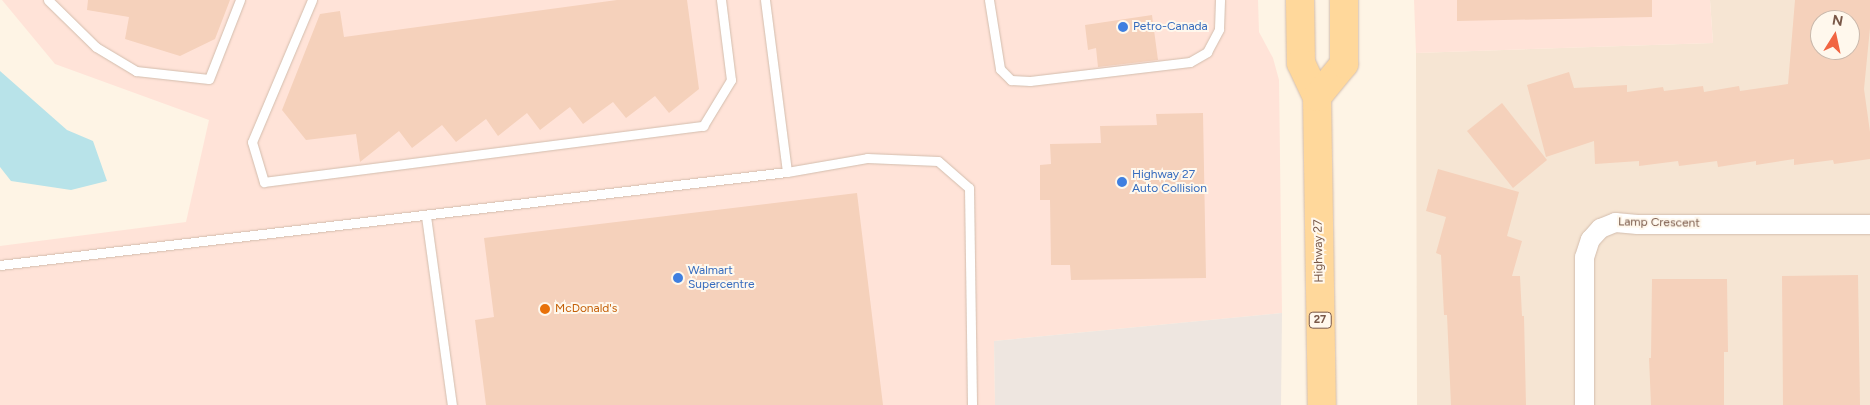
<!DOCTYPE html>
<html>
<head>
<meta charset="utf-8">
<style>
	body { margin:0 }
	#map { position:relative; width:1870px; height:405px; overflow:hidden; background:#fef4e5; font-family:Figtree,sans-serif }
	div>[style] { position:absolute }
	.residential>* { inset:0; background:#f6e5d3 }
	.commercial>* { inset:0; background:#ffe3d8 }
	.industrial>* { inset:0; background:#eee6e0 }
	.water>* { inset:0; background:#b8e3e9 }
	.building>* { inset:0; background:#f5d1bb }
	.roads { filter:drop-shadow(0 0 1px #d3bdad) drop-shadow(0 0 1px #d3bdad) }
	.lane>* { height:9px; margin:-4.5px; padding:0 4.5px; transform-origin:4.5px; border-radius:4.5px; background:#fff }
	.street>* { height:19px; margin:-9.5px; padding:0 9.5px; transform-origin:9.5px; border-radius:9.5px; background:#fff }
	.primary>* { height:28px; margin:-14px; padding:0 14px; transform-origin:14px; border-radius:14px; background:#ffd89b }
	.dots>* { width:14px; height:14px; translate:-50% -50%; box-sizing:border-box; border:2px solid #fff8ed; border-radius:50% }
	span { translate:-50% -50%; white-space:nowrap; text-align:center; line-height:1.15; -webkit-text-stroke:4px #fff8ed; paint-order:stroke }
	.shield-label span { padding:1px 4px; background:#fff8ed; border:1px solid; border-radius:4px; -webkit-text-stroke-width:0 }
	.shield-label { font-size:11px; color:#795848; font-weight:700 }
	.shop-label { font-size:12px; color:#366cbe }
	.left { translate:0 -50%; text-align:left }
	.street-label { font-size:12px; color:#795848 }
	.food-label { font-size:12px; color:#c56008 }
	.north { position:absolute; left:1810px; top:10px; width:50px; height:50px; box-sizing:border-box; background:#fff8ed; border:1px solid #c9b8ab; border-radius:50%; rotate:10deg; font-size:14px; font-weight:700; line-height:20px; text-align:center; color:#795848 }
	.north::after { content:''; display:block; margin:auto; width:18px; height:22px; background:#f16542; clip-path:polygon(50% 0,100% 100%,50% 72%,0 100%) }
</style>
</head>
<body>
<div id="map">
	<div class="residential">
		<i style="clip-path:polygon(evenodd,1710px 0,1870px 0,1870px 405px,1417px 405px,1416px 53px,1713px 43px,1710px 0,1820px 20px,1850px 20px,1850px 50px,1820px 50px,1820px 20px)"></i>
	</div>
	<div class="commercial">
		<i style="clip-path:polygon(2px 0,1258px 0,1259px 32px,1273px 58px,1279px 80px,1282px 313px,994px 341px,995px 405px,0 405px,0 246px,186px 222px,209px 120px,55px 64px)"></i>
		<i style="clip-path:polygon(1414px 0,1710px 0,1713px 43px,1416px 53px)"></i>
	</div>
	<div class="industrial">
		<i style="clip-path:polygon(1282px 313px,1281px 405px,995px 405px,994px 341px)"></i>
	</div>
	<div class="water">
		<i style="clip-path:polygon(0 71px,67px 130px,93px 141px,107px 181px,71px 190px,11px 181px,0 167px)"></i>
	</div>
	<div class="building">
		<i style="clip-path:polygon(88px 0,230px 0,215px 39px,180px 56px,125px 39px,129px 17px,87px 10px)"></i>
		<i style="clip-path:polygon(617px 0,687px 0,699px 89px,669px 113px,655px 96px,626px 118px,613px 102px,583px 124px,570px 107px,540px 130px,527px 113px,498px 136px,486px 119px,456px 142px,442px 125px,412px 148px,399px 131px,360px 162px,356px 134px,306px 140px,282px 110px,320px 14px,340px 11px,344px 37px)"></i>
		<i style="clip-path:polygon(1457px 0,1652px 0,1652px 17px,1457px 21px)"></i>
		<i style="clip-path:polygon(evenodd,1795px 0,1870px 0,1870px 28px,1864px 89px,1870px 132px,1870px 159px,1834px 164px,1833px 160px,1794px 165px,1794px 159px,1756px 165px,1756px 161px,1718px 167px,1717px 161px,1679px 166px,1678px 161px,1639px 166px,1639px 161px,1595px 164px,1594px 141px,1546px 157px,1527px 85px,1569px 72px,1574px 88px,1627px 85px,1627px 92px,1663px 87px,1664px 91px,1703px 86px,1704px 92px,1739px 86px,1740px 91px,1788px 84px,1795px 0,1820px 20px,1850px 20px,1850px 50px,1820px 50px,1820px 20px)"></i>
		<i style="clip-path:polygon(1152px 15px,1158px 60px,1098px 67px,1096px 48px,1088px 50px,1085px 25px)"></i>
		<i style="clip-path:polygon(1502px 103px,1547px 160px,1513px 188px,1467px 131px)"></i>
		<i style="clip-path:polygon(1203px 113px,1206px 278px,1071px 280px,1070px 265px,1051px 265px,1050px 200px,1040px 200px,1040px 165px,1051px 164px,1050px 144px,1101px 143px,1100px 126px,1157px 125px,1156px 114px)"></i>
		<i style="clip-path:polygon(1438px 169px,1519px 192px,1507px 236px,1522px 241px,1512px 276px,1520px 276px,1522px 316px,1524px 316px,1526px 405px,1451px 405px,1447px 315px,1444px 315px,1441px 255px,1436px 253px,1446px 217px,1426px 211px)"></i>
		<i style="clip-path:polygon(857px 193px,883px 405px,486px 405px,475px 320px,494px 317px,484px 238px)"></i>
		<i style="clip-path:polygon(1858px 275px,1860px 405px,1783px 405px,1782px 276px)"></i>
		<i style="clip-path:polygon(1652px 279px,1727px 279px,1728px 352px,1724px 352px,1724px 405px,1651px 405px,1649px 358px,1651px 358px)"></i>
	</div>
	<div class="roads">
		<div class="lane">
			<i style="left:48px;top:0;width:67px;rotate:44.4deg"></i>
			<i style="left:96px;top:47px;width:47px;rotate:31deg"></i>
			<i style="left:136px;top:71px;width:73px;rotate:6.3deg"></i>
			<i style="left:209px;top:79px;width:85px;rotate:-68.6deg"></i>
			<i style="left:312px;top:0;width:154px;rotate:112.9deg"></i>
			<i style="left:252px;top:142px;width:42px;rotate:73.3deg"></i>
			<i style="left:264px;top:182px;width:443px;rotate:-7.3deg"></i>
			<i style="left:703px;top:126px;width:54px;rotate:-58.7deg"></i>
			<i style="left:731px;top:80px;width:81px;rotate:-97.1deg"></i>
			<i style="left:765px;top:0;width:173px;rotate:82.7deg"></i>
			<i style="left:989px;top:0;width:70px;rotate:80.9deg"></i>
			<i style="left:1000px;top:69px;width:16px;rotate:45deg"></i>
			<i style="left:1011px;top:80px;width:19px;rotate:3deg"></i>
			<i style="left:1030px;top:81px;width:161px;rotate:-6.8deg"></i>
			<i style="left:1190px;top:62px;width:20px;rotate:-30deg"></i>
			<i style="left:1207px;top:52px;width:26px;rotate:-62deg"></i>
			<i style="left:1219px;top:29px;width:29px;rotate:-88deg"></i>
			<i style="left:426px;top:216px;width:191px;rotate:82.2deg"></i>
			<i style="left:0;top:265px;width:792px;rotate:-6.74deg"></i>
			<i style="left:787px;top:172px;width:81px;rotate:-9.9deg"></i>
			<i style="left:867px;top:158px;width:71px;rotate:2.4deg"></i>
			<i style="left:938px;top:161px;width:41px;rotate:41.1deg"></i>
			<i style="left:969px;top:188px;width:217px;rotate:89.2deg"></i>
		</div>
		<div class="street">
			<i style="left:1584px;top:405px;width:148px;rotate:-90deg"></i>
			<i style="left:1584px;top:257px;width:19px;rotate:-72deg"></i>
			<i style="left:1590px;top:239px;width:15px;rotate:-48deg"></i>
			<i style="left:1600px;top:228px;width:16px;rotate:-22deg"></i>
			<i style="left:1615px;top:222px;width:22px;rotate:5deg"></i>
			<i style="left:1637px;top:224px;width:233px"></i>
		</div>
		<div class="primary">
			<i style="left:1300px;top:0;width:63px;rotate:89.1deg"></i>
			<i style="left:1301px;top:63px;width:38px;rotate:65deg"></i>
			<i style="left:1317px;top:97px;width:308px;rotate:89.1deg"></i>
			<i style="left:1317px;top:97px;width:43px;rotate:-50.7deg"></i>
			<i style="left:1344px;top:64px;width:64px;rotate:-90deg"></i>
		</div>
	</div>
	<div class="dots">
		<i style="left:1123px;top:27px;background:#3f7fe0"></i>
		<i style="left:1122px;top:182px;background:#3f7fe0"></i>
		<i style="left:678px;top:278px;background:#3f7fe0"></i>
		<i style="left:545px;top:309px;background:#e8710a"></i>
	</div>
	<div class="shield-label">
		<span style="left:1320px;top:320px">27</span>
	</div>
	<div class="shop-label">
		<span class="left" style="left:1133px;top:27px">Petro-Canada</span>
		<span class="left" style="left:1132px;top:182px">Highway 27<br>Auto Collision</span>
		<span class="left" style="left:688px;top:278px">Walmart<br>Supercentre</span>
	</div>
	<div class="street-label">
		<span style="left:1659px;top:223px;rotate:1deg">Lamp Crescent</span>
		<span style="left:1319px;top:251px;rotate:-91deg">Highway 27</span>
	</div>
	<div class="food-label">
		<span class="left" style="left:555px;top:309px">McDonald's</span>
	</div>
	<div class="north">N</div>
</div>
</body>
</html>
